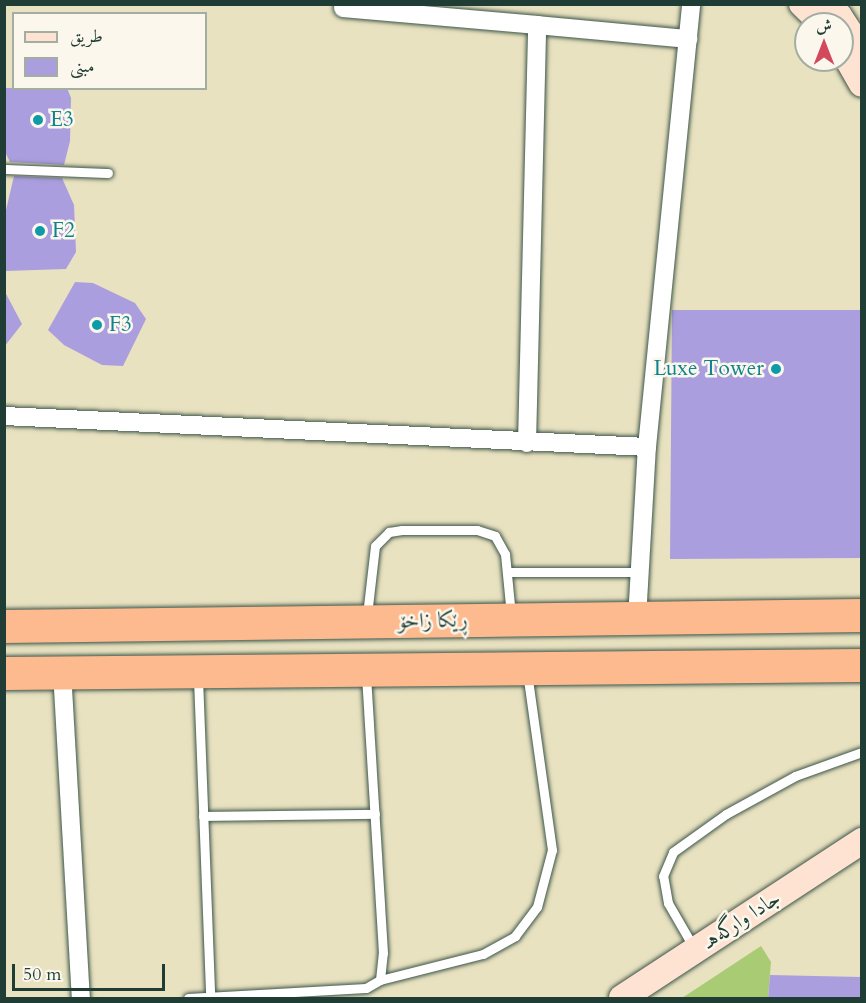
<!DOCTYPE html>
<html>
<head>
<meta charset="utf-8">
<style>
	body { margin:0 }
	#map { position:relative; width:866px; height:1003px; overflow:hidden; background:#e9e2c1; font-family:Cardo,Amiri,serif }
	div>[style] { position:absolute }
	.green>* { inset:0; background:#a9cb73 }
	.building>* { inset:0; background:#aa9ede }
	.roads { filter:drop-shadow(0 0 2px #3d5649) drop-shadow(0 0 2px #3d5649) }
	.lane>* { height:9px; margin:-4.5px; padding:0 4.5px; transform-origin:4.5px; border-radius:4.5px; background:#fff }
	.street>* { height:18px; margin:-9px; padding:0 9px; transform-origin:9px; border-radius:9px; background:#fff }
	.secondary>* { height:26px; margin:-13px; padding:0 13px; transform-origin:13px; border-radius:13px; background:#fee3d2 }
	.highway>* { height:33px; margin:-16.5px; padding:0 16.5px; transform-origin:16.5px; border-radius:16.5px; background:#fcba8e }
	.dots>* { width:16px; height:16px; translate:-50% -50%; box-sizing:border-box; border:3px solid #fbf7ec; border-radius:50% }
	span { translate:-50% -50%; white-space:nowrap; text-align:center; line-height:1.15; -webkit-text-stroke:5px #fbf7ec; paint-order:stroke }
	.culture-label { font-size:21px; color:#0d838f }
	.left { translate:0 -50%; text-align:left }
	.right { translate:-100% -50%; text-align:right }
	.street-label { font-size:21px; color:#1f3d34 }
	.frame { position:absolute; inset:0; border:6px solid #1f3d34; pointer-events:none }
	.legend { position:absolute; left:12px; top:12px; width:195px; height:78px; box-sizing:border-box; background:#fbf7ec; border:2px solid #a3ada2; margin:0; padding:8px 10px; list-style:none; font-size:18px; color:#1f3d34 }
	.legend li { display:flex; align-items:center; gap:12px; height:30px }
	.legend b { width:30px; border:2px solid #a3ada2 }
	.north { position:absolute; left:794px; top:12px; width:60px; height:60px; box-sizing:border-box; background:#fbf7ec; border:2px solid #a3ada2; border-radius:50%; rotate:0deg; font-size:16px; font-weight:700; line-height:24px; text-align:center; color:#1f3d34 }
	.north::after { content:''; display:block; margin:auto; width:21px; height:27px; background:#d1495b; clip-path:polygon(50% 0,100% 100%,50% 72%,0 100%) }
	.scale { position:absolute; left:12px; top:964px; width:153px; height:27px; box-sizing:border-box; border:3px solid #1f3d34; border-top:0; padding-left:8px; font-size:18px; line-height:21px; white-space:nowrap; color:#1f3d34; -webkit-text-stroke:4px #fbf7ec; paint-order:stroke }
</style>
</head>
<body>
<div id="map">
	<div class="green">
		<i style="clip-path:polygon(761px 946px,771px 962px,768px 998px,682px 998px)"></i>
	</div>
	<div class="building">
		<i style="clip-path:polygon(4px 88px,67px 88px,71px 98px,70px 141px,64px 165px,10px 162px,4px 150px)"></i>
		<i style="clip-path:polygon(14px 176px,62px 178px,74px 205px,76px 252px,66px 269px,6px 271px,6px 210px)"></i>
		<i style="clip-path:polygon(75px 282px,93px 283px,135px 303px,146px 319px,123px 366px,102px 365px,64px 345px,48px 330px)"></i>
		<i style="clip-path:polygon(4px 290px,22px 324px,4px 347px)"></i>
		<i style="clip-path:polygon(672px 310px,861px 310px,861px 558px,670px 559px)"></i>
		<i style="clip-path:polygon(770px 975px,861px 977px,861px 999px,768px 999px)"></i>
	</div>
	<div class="roads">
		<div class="lane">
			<i style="left:4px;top:169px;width:104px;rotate:2.2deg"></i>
			<i style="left:508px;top:572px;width:132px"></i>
			<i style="left:367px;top:615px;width:69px;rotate:-83.4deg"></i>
			<i style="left:375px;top:546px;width:20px;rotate:-45deg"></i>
			<i style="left:389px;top:532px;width:13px;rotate:-9deg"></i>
			<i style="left:402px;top:530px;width:75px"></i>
			<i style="left:477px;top:530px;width:19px;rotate:18deg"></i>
			<i style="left:495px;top:536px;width:21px;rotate:61deg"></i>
			<i style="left:505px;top:554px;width:61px;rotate:84.4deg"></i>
			<i style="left:198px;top:678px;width:319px;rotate:87.8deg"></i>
			<i style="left:203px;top:816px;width:172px;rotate:-0.7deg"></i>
			<i style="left:694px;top:948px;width:52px;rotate:-120deg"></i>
			<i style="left:668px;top:903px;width:27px;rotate:-100deg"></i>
			<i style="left:663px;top:876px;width:26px;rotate:-67deg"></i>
			<i style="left:673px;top:852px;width:65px;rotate:-35.6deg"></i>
			<i style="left:726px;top:814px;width:79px;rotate:-28.8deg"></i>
			<i style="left:795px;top:776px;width:71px;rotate:-19.7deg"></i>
			<i style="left:380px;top:980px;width:106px;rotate:-14.2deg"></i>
			<i style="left:483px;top:954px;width:37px;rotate:-29deg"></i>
			<i style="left:515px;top:936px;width:36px;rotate:-53deg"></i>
			<i style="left:537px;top:907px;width:59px;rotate:-75.3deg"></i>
			<i style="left:552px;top:850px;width:179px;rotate:-98deg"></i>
			<i style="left:188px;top:998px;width:178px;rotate:-3.2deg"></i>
			<i style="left:366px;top:988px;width:16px;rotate:-30deg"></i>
			<i style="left:380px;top:980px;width:27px;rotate:-84deg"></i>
			<i style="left:383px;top:953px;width:280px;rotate:-93.5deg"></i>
		</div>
		<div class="street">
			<i style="left:343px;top:8px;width:195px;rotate:5deg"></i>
			<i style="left:4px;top:416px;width:644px;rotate:2.76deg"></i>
			<i style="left:527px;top:443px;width:418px;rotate:-88.6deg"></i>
			<i style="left:537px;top:25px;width:152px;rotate:5.3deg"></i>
			<i style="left:637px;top:619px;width:172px;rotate:-86.7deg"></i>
			<i style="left:647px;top:447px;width:445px;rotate:-84.3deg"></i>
			<i style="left:62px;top:671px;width:328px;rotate:86.7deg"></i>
		</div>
		<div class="secondary">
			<i style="left:802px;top:4px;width:29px;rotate:44deg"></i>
			<i style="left:826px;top:4px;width:18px;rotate:43deg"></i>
			<i style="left:839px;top:16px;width:42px;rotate:56.7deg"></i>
			<i style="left:842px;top:49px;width:40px;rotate:60.3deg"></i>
			<i style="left:622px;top:998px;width:287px;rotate:-33.2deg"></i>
		</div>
		<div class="highway">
			<i style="left:4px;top:626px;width:858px;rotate:-0.73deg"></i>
			<i style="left:4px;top:673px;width:858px;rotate:-0.53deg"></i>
		</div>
	</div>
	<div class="dots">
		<i style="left:38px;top:120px;background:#0f9aa8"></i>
		<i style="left:40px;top:231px;background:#0f9aa8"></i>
		<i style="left:97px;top:325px;background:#0f9aa8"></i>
		<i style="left:776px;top:369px;background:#0f9aa8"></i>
	</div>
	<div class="culture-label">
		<span class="left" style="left:50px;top:120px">E3</span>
		<span class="left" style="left:52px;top:231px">F2</span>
		<span class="left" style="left:109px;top:325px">F3</span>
		<span class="right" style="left:764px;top:369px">Luxe Tower</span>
	</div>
	<div class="street-label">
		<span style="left:433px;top:621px;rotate:-1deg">ڕێکا زاخۆ</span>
		<span style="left:742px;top:920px;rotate:-33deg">جادا وارگه‌هـ</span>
	</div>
	<div class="frame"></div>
	<ul class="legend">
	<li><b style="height:8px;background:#fee3d2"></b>طريق</li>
	<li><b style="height:16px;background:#aa9ede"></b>مبنى</li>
	</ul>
	<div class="north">ش</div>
	<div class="scale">50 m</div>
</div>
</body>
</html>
